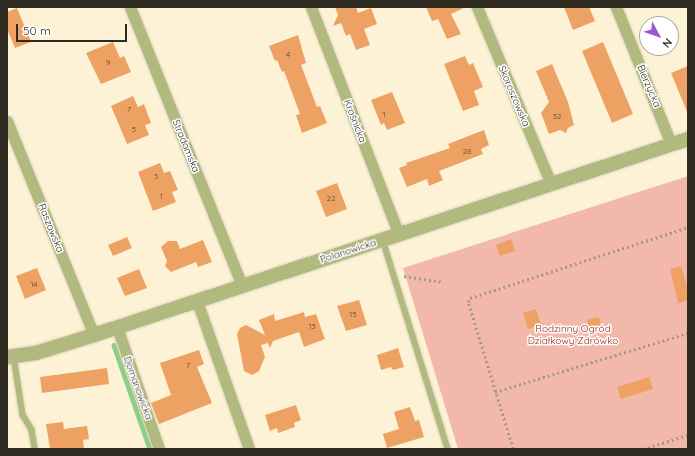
<!DOCTYPE html>
<html>
<head>
<meta charset="utf-8">
<style>
	body { margin:0 }
	#map { position:relative; width:695px; height:456px; overflow:hidden; background:#fdf2d6; font-family:Quicksand,sans-serif }
	div>[style] { position:absolute }
	.green>* { inset:0; background:#f3b8ac }
	.stream>* { height:4.5px; margin:-2.25px; padding:0 2.25px; transform-origin:2.25px; border-radius:2.25px; background:#8bce89 }
	.building>* { inset:0; background:#eda264 }
	.path>* { height:2.5px; margin-top:-1.25px; transform-origin:0; background:repeating-linear-gradient(90deg,#a19a86 0 2px,transparent 0 5px) }
	.roads { filter:drop-shadow(0 0 1px #d8ceb5) drop-shadow(0 0 1px #d8ceb5) }
	.service>* { height:5.5px; margin:-2.75px; padding:0 2.75px; transform-origin:2.75px; border-radius:2.75px; background:#b0b97e }
	.minor>* { height:11px; margin:-5.5px; padding:0 5.5px; transform-origin:5.5px; border-radius:5.5px; background:#b0b97e }
	.tertiary>* { height:14px; margin:-7px; padding:0 7px; transform-origin:7px; border-radius:7px; background:#b0b97e }
	span { translate:-50% -50%; white-space:nowrap; text-align:center; line-height:1.15; -webkit-text-stroke:3px #fff; paint-order:stroke }
	.number-label { font-size:8px; color:#5e4831 }
	.number-label span { -webkit-text-stroke-width:0 }
	.street-label { font-size:10px; color:#2e2a20 }
	.park-label { font-size:10px; color:#962817 }
	.frame { position:absolute; inset:0; border:8px solid #2e2a20; pointer-events:none }
	.north { position:absolute; left:639px; top:16px; width:40px; height:40px; box-sizing:border-box; background:#fff; border:1px solid #abaaa6; border-radius:50%; rotate:130deg; font-size:11px; font-weight:700; line-height:16px; text-align:center; color:#2e2a20 }
	.north::after { content:''; display:block; margin:auto; width:14px; height:18px; background:#9b59ce; clip-path:polygon(50% 0,100% 100%,50% 72%,0 100%) }
	.scale { position:absolute; left:16px; top:24px; width:111px; height:18px; box-sizing:border-box; border:2px solid #2e2a20; border-top:0; padding-left:5px; font-size:12px; line-height:14px; white-space:nowrap; color:#2e2a20; -webkit-text-stroke:3px #fff; paint-order:stroke }
</style>
</head>
<body>
<div id="map">
	<div class="green">
		<i style="clip-path:polygon(688px 176px,688px 449px,458px 449px,403px 268px)"></i>
	</div>
	<div class="stream">
		<i style="left:114px;top:345px;width:110px;rotate:70.9deg"></i>
	</div>
	<div class="building">
		<i style="clip-path:polygon(335px 7px,356px 7px,358px 13px,371px 8px,377px 24px,364px 29px,370px 45px,356px 50px,350px 34px,346px 36px,341px 23px,333px 26px,338px 15px)"></i>
		<i style="clip-path:polygon(426px 7px,466px 7px,451px 14px,461px 34px,447px 39px,438px 19px,432px 21px)"></i>
		<i style="clip-path:polygon(564px 7px,589px 7px,595px 21px,573px 30px)"></i>
		<i style="clip-path:polygon(17px 8px,31px 42px,15px 48px,7px 29px,7px 12px)"></i>
		<i style="clip-path:polygon(298px 35px,306px 63px,301px 65px,317px 107px,320px 106px,327px 123px,302px 133px,296px 115px,300px 114px,284px 71px,282px 72px,277px 60px,275px 61px,269px 46px)"></i>
		<i style="clip-path:polygon(113px 42px,120px 58px,124px 56px,131px 72px,101px 84px,86px 53px)"></i>
		<i style="clip-path:polygon(603px 42px,633px 114px,612px 123px,582px 51px)"></i>
		<i style="clip-path:polygon(465px 56px,469px 65px,473px 63px,483px 87px,474px 91px,479px 105px,463px 111px,444px 64px)"></i>
		<i style="clip-path:polygon(552px 64px,568px 102px,574px 125px,568px 128px,566px 133px,560px 130px,549px 134px,541px 113px,549px 102px,536px 71px)"></i>
		<i style="clip-path:polygon(688px 66px,688px 114px,671px 73px)"></i>
		<i style="clip-path:polygon(392px 92px,405px 123px,387px 130px,384px 123px,381px 125px,371px 100px)"></i>
		<i style="clip-path:polygon(133px 96px,138px 107px,144px 104px,151px 123px,145px 125px,149px 135px,127px 144px,111px 106px)"></i>
		<i style="clip-path:polygon(484px 130px,489px 145px,481px 149px,483px 154px,439px 171px,443px 180px,429px 186px,427px 179px,407px 187px,399px 168px,407px 165px,406px 163px,450px 148px,448px 144px)"></i>
		<i style="clip-path:polygon(160px 163px,164px 173px,170px 171px,178px 190px,172px 192px,176px 202px,153px 211px,138px 172px)"></i>
		<i style="clip-path:polygon(337px 183px,347px 209px,326px 217px,316px 191px)"></i>
		<i style="clip-path:polygon(127px 237px,132px 248px,113px 256px,108px 245px)"></i>
		<i style="clip-path:polygon(511px 239px,515px 251px,500px 256px,496px 245px)"></i>
		<i style="clip-path:polygon(203px 240px,212px 262px,198px 267px,196px 262px,171px 272px,165px 266px,167px 261px,161px 247px,168px 241px,177px 241px,180px 249px)"></i>
		<i style="clip-path:polygon(681px 266px,688px 289px,688px 300px,678px 303px,670px 269px)"></i>
		<i style="clip-path:polygon(37px 268px,46px 290px,25px 299px,16px 276px)"></i>
		<i style="clip-path:polygon(139px 269px,147px 288px,125px 296px,117px 278px)"></i>
		<i style="clip-path:polygon(359px 300px,367px 325px,346px 331px,337px 306px)"></i>
		<i style="clip-path:polygon(536px 309px,541px 325px,528px 329px,523px 313px)"></i>
		<i style="clip-path:polygon(304px 312px,305px 317px,316px 314px,325px 339px,304px 347px,299px 332px,273px 341px,270px 348px,268px 343px,261px 345px,265px 357px,259px 371px,252px 375px,244px 371px,237px 334px,240px 328px,246px 325px,265px 335px,259px 320px,274px 314px,275px 321px)"></i>
		<i style="clip-path:polygon(599px 317px,602px 328px,590px 331px,587px 320px)"></i>
		<i style="clip-path:polygon(398px 348px,404px 367px,393px 370px,391px 367px,381px 370px,377px 355px)"></i>
		<i style="clip-path:polygon(199px 350px,204px 364px,197px 367px,212px 403px,159px 424px,151px 403px,171px 395px,160px 363px)"></i>
		<i style="clip-path:polygon(107px 368px,109px 384px,42px 393px,40px 377px)"></i>
		<i style="clip-path:polygon(649px 377px,653px 389px,621px 399px,617px 387px)"></i>
		<i style="clip-path:polygon(296px 405px,301px 420px,294px 423px,295px 427px,278px 433px,277px 428px,270px 431px,265px 415px)"></i>
		<i style="clip-path:polygon(410px 407px,415px 421px,419px 420px,424px 437px,387px 448px,383px 434px,399px 429px,394px 412px)"></i>
		<i style="clip-path:polygon(63px 422px,64px 429px,87px 426px,89px 439px,83px 440px,84px 449px,50px 449px,46px 424px)"></i>
	</div>
	<div class="path">
		<i style="left:404px;top:276px;width:40px;rotate:8.5deg"></i>
		<i style="left:495px;top:392px;width:202px;rotate:-17deg"></i>
		<i style="left:513px;top:449px;width:154px;rotate:-107deg"></i>
		<i style="left:468px;top:302px;width:4px;rotate:-63deg"></i>
		<i style="left:470px;top:298px;width:229px;rotate:-18deg"></i>
		<i style="left:643px;top:449px;width:47px;rotate:-17.3deg"></i>
	</div>
	<div class="roads">
		<div class="service">
			<i style="left:383px;top:240px;width:219px;rotate:72.7deg"></i>
			<i style="left:14px;top:357px;width:59px;rotate:81.2deg"></i>
			<i style="left:23px;top:415px;width:17px;rotate:59deg"></i>
			<i style="left:32px;top:430px;width:19px;rotate:81deg"></i>
		</div>
		<div class="minor">
			<i style="left:130px;top:7px;width:300px;rotate:68.1deg"></i>
			<i style="left:311px;top:7px;width:244px;rotate:68.9deg"></i>
			<i style="left:477px;top:7px;width:192px;rotate:67.3deg"></i>
			<i style="left:616px;top:7px;width:148px;rotate:68.1deg"></i>
			<i style="left:7px;top:121px;width:231px;rotate:67.9deg"></i>
			<i style="left:197px;top:301px;width:157px;rotate:70.6deg"></i>
			<i style="left:117px;top:327px;width:129px;rotate:71deg"></i>
		</div>
		<div class="tertiary">
			<i style="left:7px;top:357px;width:29px;rotate:-8deg"></i>
			<i style="left:36px;top:353px;width:61px;rotate:-17.2deg"></i>
			<i style="left:94px;top:335px;width:626px;rotate:-18.26deg"></i>
		</div>
	</div>
	<div class="number-label">
		<span style="left:288px;top:55px">4</span>
		<span style="left:108px;top:63px">9</span>
		<span style="left:129px;top:110px">7</span>
		<span style="left:384px;top:115px">1</span>
		<span style="left:557px;top:117px">32</span>
		<span style="left:134px;top:130px">5</span>
		<span style="left:467px;top:152px">28</span>
		<span style="left:156px;top:177px">3</span>
		<span style="left:161px;top:197px">1</span>
		<span style="left:331px;top:199px">22</span>
		<span style="left:34px;top:285px">14</span>
		<span style="left:353px;top:315px">15</span>
		<span style="left:312px;top:327px">13</span>
		<span style="left:188px;top:366px">7</span>
	</div>
	<div class="street-label">
		<span style="left:649px;top:86px;rotate:67deg">Bierzycka</span>
		<span style="left:514px;top:96px;rotate:67deg">Skoroszowska</span>
		<span style="left:355px;top:121px;rotate:69deg">Krośnicka</span>
		<span style="left:186px;top:146px;rotate:68deg">Stradomska</span>
		<span style="left:51px;top:228px;rotate:68deg">Raszowska</span>
		<span style="left:348px;top:251px;rotate:-18deg">Polanowicka</span>
		<span style="left:138px;top:388px;rotate:70deg">Domanowicka</span>
	</div>
	<div class="park-label">
		<span style="left:573px;top:334px">Rodzinny Ogród<br>Działkowy Zdrówko</span>
	</div>
	<div class="frame"></div>
	<div class="north">N</div>
	<div class="scale">50 m</div>
</div>
</body>
</html>
